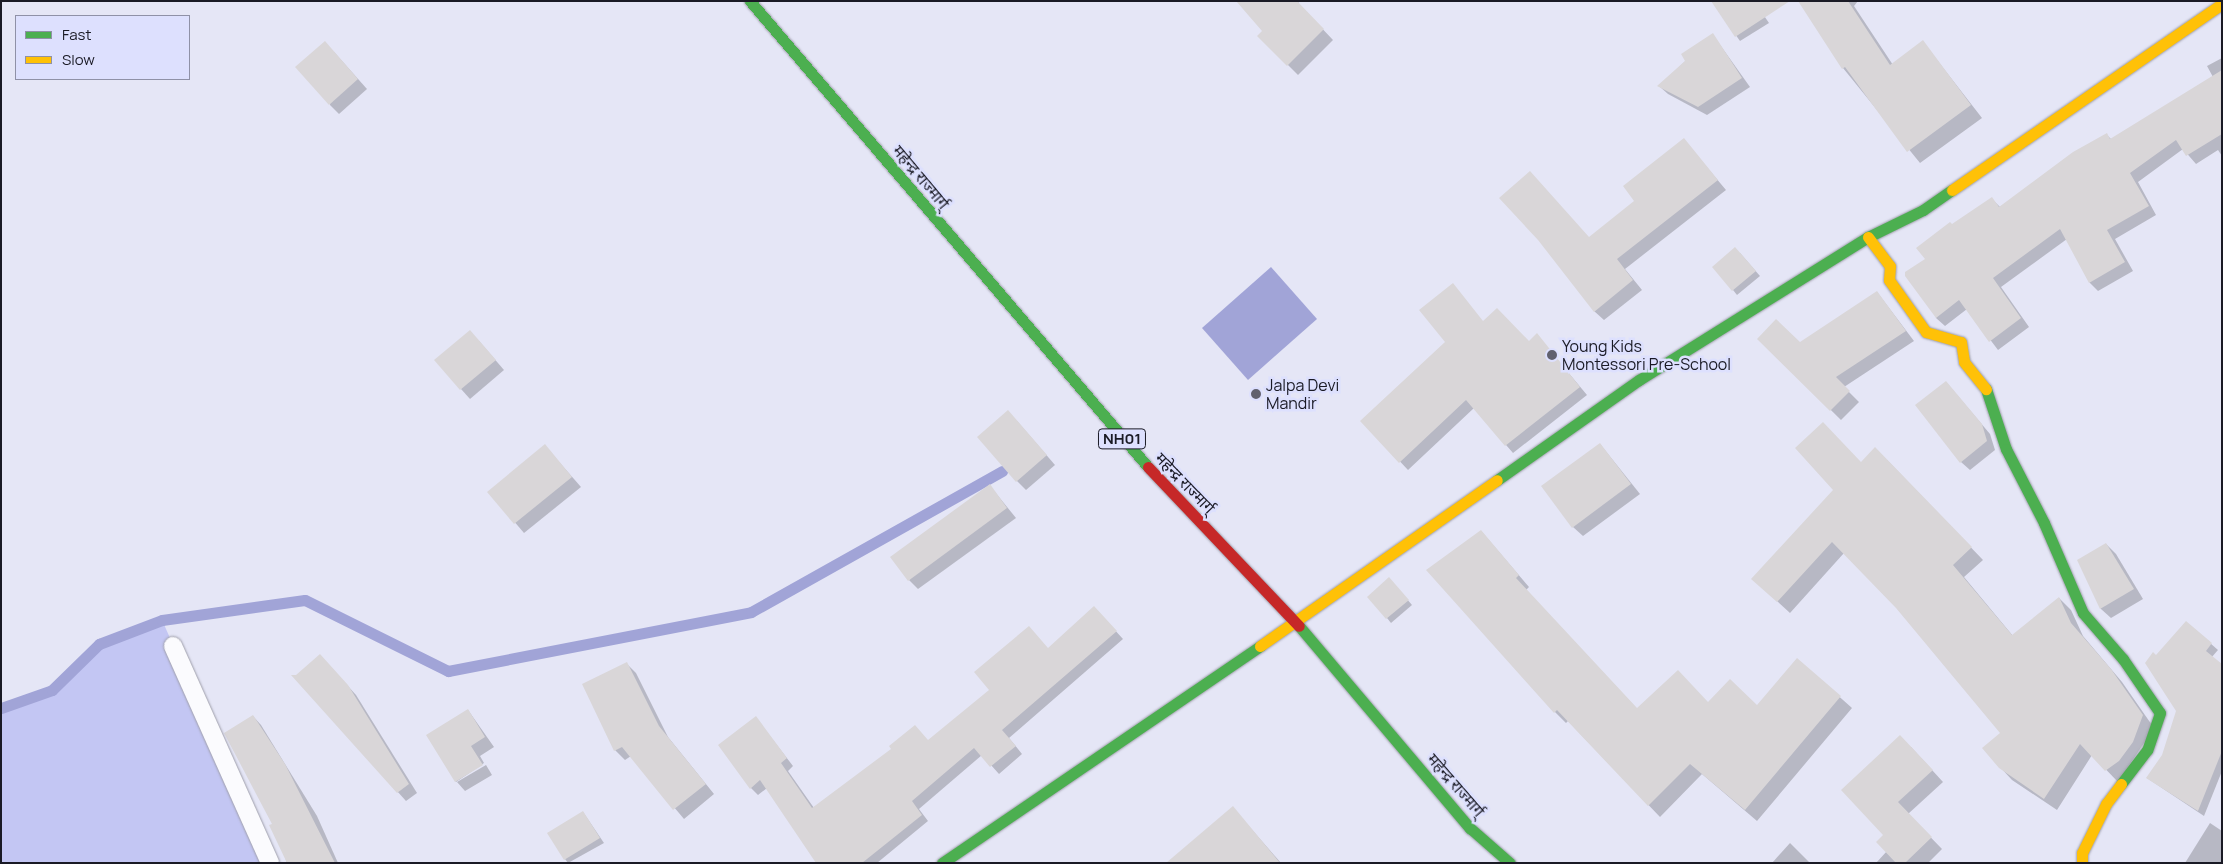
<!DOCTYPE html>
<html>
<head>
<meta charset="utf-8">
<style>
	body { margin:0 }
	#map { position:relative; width:2223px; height:864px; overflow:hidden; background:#e5e6f6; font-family:Manrope,"Noto Sans Devanagari",sans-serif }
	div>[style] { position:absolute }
	.green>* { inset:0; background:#c3c6f3 }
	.water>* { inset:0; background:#a1a4d7 }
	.shadow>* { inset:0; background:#0003 }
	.stream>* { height:11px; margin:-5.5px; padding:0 5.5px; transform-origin:5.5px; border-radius:5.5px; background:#a1a4d7 }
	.building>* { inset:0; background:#d9d6d8 }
	.roads { filter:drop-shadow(0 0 1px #9f9fab) drop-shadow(0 0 1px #9f9fab) }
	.lane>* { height:18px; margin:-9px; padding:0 9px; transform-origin:9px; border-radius:9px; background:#fbfbfe }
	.fast>* { height:11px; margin:-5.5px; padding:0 5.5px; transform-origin:5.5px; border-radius:5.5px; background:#4caf50 }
	.slow>* { height:11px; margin:-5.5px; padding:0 5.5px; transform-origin:5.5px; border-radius:5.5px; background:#ffc107 }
	.jam>* { height:11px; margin:-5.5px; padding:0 5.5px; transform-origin:5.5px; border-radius:5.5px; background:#c62828 }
	.dots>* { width:14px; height:14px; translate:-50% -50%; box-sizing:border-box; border:2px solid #dde0fe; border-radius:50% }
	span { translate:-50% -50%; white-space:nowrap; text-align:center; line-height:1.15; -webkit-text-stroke:5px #dde0fe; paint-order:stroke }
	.shield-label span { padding:1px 4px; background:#dde0fe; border:1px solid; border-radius:4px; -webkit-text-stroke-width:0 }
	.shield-label { font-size:15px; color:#1a1a25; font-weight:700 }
	.street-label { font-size:16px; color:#1a1a25 }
	.poi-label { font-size:16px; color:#1a1a25 }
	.left { translate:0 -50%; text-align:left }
	.frame { position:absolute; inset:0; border:2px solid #1a1a25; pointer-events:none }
	.legend { position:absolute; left:15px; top:15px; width:175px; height:65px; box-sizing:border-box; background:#dde0fe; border:1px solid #8f91a7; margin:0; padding:6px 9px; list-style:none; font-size:15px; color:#1a1a25 }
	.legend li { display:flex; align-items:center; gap:10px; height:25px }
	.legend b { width:25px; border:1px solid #8f91a7 }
</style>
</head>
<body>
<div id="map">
	<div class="green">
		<i style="clip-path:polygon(162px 620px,270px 863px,2px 863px,1px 708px,52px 690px,99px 644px)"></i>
	</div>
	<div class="water">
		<i style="clip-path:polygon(1271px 267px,1317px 319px,1248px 380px,1202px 328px)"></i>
	</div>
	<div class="shadow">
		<i style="clip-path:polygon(1238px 1px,1300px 1px,1298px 3px,1333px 40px,1298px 75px,1259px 36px,1264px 31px)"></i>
		<i style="clip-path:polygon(1754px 1px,1769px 23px,1740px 41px,1716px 7px)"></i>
		<i style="clip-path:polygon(1799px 1px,1858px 1px,1854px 6px,1893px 65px,1923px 42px,1982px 118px,1920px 163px,1843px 68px)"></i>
		<i style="clip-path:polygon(1713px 35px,1750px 87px,1707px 115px,1668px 94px,1659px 86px)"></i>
		<i style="clip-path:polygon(334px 52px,367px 89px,339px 114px,330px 105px)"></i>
		<i style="clip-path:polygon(2222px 58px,2222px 156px,2218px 150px,2196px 164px,2183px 149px,2138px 182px,2156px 215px,2115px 239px,2133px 271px,2098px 291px,2090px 283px,2067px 239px,2001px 287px,2029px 327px,1998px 350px,1967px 309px,1945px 326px,1936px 318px,1927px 259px,1953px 226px,1992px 199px,2000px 207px,2107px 135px,2112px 140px,2213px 77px,2207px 66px)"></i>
		<i style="clip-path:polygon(1684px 140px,1726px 190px,1625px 269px,1642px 290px,1604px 320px,1594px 311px,1590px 238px,1636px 201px)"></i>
		<i style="clip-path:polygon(1740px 253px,1760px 276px,1737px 295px,1733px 290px)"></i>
		<i style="clip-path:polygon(1877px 292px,1914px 341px,1844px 387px,1859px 402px,1841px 420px,1759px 339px,1800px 344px)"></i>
		<i style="clip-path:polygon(1484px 322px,1529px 342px,1537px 335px,1587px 395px,1513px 453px,1474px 408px,1408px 470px,1362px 421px,1446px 342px)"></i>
		<i style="clip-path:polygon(479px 341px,504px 370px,470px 399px,461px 389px)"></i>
		<i style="clip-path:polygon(1946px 382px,1990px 434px,1995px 450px,1970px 470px,1961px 462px)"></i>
		<i style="clip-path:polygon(1017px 421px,1055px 465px,1026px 490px,1017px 481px)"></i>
		<i style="clip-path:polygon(1600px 444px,1640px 494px,1583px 536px,1573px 527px)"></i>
		<i style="clip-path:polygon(545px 446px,581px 487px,524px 533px,489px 492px)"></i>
		<i style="clip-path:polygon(1887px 460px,1983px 560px,1964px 577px,2013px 636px,2059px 598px,2071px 610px,2083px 636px,2122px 682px,2154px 728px,2118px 782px,2092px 755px,2057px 810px,2012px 780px,2000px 767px,2001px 733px,1896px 607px,1844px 553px,1790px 613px,1765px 590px,1861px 463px)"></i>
		<i style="clip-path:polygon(990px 486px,1016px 518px,918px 589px,909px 580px)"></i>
		<i style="clip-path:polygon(1481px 531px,1529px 587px,1526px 590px,1638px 710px,1708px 703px,1757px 707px,1797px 659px,1852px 708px,1757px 821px,1702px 774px,1660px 817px,1568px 721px,1566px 723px,1555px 712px)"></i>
		<i style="clip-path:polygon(2106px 544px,2116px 554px,2143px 599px,2111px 618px,2101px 609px,2079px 561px)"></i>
		<i style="clip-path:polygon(1394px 584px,1412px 605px,1391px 623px,1387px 618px)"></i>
		<i style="clip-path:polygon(1102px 616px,1123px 639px,1009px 738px,1022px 754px,999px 774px,982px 755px,919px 809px,928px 821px,877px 863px,818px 863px,767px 788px,758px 795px,751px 788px,756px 718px,793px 766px,788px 771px,814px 808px,929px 741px,1048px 649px)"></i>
		<i style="clip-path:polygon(2186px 622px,2218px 650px,2211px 658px,2222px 708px,2222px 771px,2204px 816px,2147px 778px,2163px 756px,2177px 711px,2157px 657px)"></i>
		<i style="clip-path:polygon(328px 664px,356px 695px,417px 793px,406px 801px,294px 677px)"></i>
		<i style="clip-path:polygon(627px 664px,636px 673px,668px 737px,714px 794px,684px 819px,631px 756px,625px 760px,615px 750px)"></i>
		<i style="clip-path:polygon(468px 710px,494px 747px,480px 756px,484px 763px,456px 782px,428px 735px)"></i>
		<i style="clip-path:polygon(253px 716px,261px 725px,317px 816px,338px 863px,287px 863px,274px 824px)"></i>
		<i style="clip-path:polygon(1911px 747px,1943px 782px,1908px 814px,1942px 849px,1928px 863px,1876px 863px,1887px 851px,1885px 835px)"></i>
		<i style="clip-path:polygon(486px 765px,492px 775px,465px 791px,457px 782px)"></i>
		<i style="clip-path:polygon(1233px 808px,1281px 863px,1168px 863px)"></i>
		<i style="clip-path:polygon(583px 812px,604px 843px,568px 863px,565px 859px)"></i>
		<i style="clip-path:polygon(2210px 823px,2222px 831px,2222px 863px,2185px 863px)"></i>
		<i style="clip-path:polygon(1790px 843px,1810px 863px,1772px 863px)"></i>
	</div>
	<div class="stream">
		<i style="left:1px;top:708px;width:54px;rotate:-19.4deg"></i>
		<i style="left:52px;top:690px;width:66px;rotate:-44.4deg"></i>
		<i style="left:99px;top:644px;width:67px;rotate:-20.9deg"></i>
		<i style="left:162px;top:620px;width:144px;rotate:-8deg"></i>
		<i style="left:305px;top:600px;width:160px;rotate:26.4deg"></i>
		<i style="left:448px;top:671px;width:309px;rotate:-11deg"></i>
		<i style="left:751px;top:612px;width:288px;rotate:-29.3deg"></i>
	</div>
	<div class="building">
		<i style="clip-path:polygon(1236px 1px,1297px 1px,1324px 29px,1287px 66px,1257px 36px,1262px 31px)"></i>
		<i style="clip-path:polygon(1711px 1px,1790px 1px,1735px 37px)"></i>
		<i style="clip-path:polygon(1798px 1px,1848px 1px,1890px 65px,1923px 40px,1971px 105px,1907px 152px,1845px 67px,1842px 69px)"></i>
		<i style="clip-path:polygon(1713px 33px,1742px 78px,1698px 107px,1657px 86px,1685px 61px,1681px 54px)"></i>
		<i style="clip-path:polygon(325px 41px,358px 79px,329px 105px,295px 67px)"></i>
		<i style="clip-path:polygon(2222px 70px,2222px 134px,2186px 156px,2176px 140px,2130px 173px,2149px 206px,2107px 230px,2125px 262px,2089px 283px,2060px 229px,1993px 278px,2021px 318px,1989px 342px,1959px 300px,1936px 318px,1905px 276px,1905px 272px,1925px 259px,1916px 248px,1950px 222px,1952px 224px,1992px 197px,1999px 207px,2073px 152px,2107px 133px,2110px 139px)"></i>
		<i style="clip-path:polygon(1684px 138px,1718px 180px,1617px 259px,1633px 280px,1594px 312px,1538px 240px,1499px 198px,1530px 171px,1589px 237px,1634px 201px,1623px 186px)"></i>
		<i style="clip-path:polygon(1735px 247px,1756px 271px,1732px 291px,1712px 267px)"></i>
		<i style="clip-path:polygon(1453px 283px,1483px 321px,1497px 308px,1529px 341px,1537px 333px,1580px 387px,1505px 446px,1466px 400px,1399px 463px,1360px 421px,1445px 342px,1419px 310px)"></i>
		<i style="clip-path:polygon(1877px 291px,1906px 331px,1836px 377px,1850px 391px,1830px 411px,1757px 339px,1776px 319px,1800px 342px)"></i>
		<i style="clip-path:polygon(470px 330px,496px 360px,460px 390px,434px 360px)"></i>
		<i style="clip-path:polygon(1946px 381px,1982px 424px,1987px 441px,1960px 463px,1915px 405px)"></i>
		<i style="clip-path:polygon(1008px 410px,1047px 455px,1016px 482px,977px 437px)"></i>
		<i style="clip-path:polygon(1823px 422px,1861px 462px,1875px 447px,1972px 547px,1953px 565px,2012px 635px,2059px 597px,2071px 623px,2111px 669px,2143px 715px,2133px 742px,2119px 761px,2105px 771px,2080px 744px,2044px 799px,1999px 768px,1982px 748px,2000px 733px,1896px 608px,1832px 542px,1777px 602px,1751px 579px,1833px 490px,1795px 448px)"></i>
		<i style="clip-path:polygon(1600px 443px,1631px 484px,1572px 528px,1541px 486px)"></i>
		<i style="clip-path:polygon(545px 444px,572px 477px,514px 524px,487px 492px)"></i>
		<i style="clip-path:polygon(990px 484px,1007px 508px,908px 581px,890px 557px)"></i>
		<i style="clip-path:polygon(1481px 530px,1519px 575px,1516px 578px,1637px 708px,1678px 670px,1708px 702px,1730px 679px,1757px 705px,1797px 658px,1841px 696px,1745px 810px,1690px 764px,1648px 806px,1557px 710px,1554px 713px,1426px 570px)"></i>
		<i style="clip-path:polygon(2106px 543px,2134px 589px,2100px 609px,2077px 560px)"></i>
		<i style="clip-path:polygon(1389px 577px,1409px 600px,1386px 619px,1367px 597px)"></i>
		<i style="clip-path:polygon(1094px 606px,1117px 631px,1002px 730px,1016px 746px,990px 767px,974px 748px,912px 801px,922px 815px,862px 863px,816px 863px,760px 780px,750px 789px,718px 745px,756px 716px,787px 758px,781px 763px,812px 808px,891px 749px,889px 746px,915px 725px,928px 740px,989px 690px,974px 672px,1029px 626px,1048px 648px)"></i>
		<i style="clip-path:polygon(2186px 621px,2212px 643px,2206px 651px,2222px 664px,2222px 751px,2198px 811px,2146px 778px,2162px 755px,2176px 711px,2145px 663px,2153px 652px,2156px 655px)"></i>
		<i style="clip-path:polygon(320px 654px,348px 685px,409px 784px,397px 793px,291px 675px,296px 675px)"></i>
		<i style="clip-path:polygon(627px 662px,659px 726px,706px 784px,673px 810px,622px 747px,614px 751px,582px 684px)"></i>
		<i style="clip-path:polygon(468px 709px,485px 737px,471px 746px,483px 765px,455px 782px,426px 735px)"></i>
		<i style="clip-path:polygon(253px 715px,285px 764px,335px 863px,287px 863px,269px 825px,272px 824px,224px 733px)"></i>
		<i style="clip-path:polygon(1900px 735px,1933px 770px,1898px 802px,1932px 837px,1905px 863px,1896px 863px,1876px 842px,1883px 835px,1841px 790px)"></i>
		<i style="clip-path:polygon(1233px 806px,1280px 863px,1166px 863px)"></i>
		<i style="clip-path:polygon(583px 811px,600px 838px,564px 860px,547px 833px)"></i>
	</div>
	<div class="roads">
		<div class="lane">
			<i style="left:173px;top:646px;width:238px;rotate:65.9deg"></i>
		</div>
		<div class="fast">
			<i style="left:750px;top:1px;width:613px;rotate:49.5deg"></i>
			<i style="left:1986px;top:389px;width:63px;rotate:71.6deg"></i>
			<i style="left:2006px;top:449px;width:83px;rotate:62.8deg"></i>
			<i style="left:2044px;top:523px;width:98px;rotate:66.6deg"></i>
			<i style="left:2083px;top:613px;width:61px;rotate:49deg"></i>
			<i style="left:2123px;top:659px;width:65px;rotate:55.6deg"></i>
			<i style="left:2160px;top:713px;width:39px;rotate:109deg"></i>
			<i style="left:2147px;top:750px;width:43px;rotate:127.4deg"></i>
			<i style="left:1497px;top:480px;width:174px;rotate:-35.2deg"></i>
			<i style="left:1639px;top:380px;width:270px;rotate:-32deg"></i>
			<i style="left:1868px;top:237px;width:61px;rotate:-26.1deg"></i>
			<i style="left:1923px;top:210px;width:35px;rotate:-35deg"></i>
			<i style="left:1299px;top:626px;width:265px;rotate:49.8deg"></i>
			<i style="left:1470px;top:828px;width:53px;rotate:41.2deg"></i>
			<i style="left:942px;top:863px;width:385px;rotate:-34.3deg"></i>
		</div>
		<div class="slow">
			<i style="left:1952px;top:190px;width:328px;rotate:-34.6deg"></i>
			<i style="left:1868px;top:237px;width:36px;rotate:53deg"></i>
			<i style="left:1890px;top:266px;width:14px;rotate:94deg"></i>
			<i style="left:1889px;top:280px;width:64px;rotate:54.6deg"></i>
			<i style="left:1926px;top:332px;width:36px;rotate:16deg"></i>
			<i style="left:1961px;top:342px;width:20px;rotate:81deg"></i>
			<i style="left:1964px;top:362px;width:35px;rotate:51deg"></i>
			<i style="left:1260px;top:646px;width:289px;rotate:-35deg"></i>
			<i style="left:2082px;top:863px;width:10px;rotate:-90deg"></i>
			<i style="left:2082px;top:853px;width:55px;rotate:-63.9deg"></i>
			<i style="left:2106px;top:804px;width:25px;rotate:-53deg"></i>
		</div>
		<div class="jam">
			<i style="left:1148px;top:467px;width:219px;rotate:46.5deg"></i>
		</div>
	</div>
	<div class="dots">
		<i style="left:1552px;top:355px;background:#61616e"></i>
		<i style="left:1256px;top:394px;background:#61616e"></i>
	</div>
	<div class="shield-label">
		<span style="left:1122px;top:439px">NH01</span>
	</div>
	<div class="street-label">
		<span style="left:921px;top:177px;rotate:50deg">महेन्द्र राज्मार्ग्</span>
		<span style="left:1185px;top:483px;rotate:46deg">महेन्द्र राज्मार्ग्</span>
		<span style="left:1456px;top:785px;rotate:49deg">महेन्द्र राज्मार्ग्</span>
	</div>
	<div class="poi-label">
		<span class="left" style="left:1562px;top:355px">Young Kids<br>Montessori Pre-School</span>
		<span class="left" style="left:1266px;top:394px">Jalpa Devi<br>Mandir</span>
	</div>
	<div class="frame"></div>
	<ul class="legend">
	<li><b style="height:6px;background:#4caf50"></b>Fast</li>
	<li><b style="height:6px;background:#ffc107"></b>Slow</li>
	</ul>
</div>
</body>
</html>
